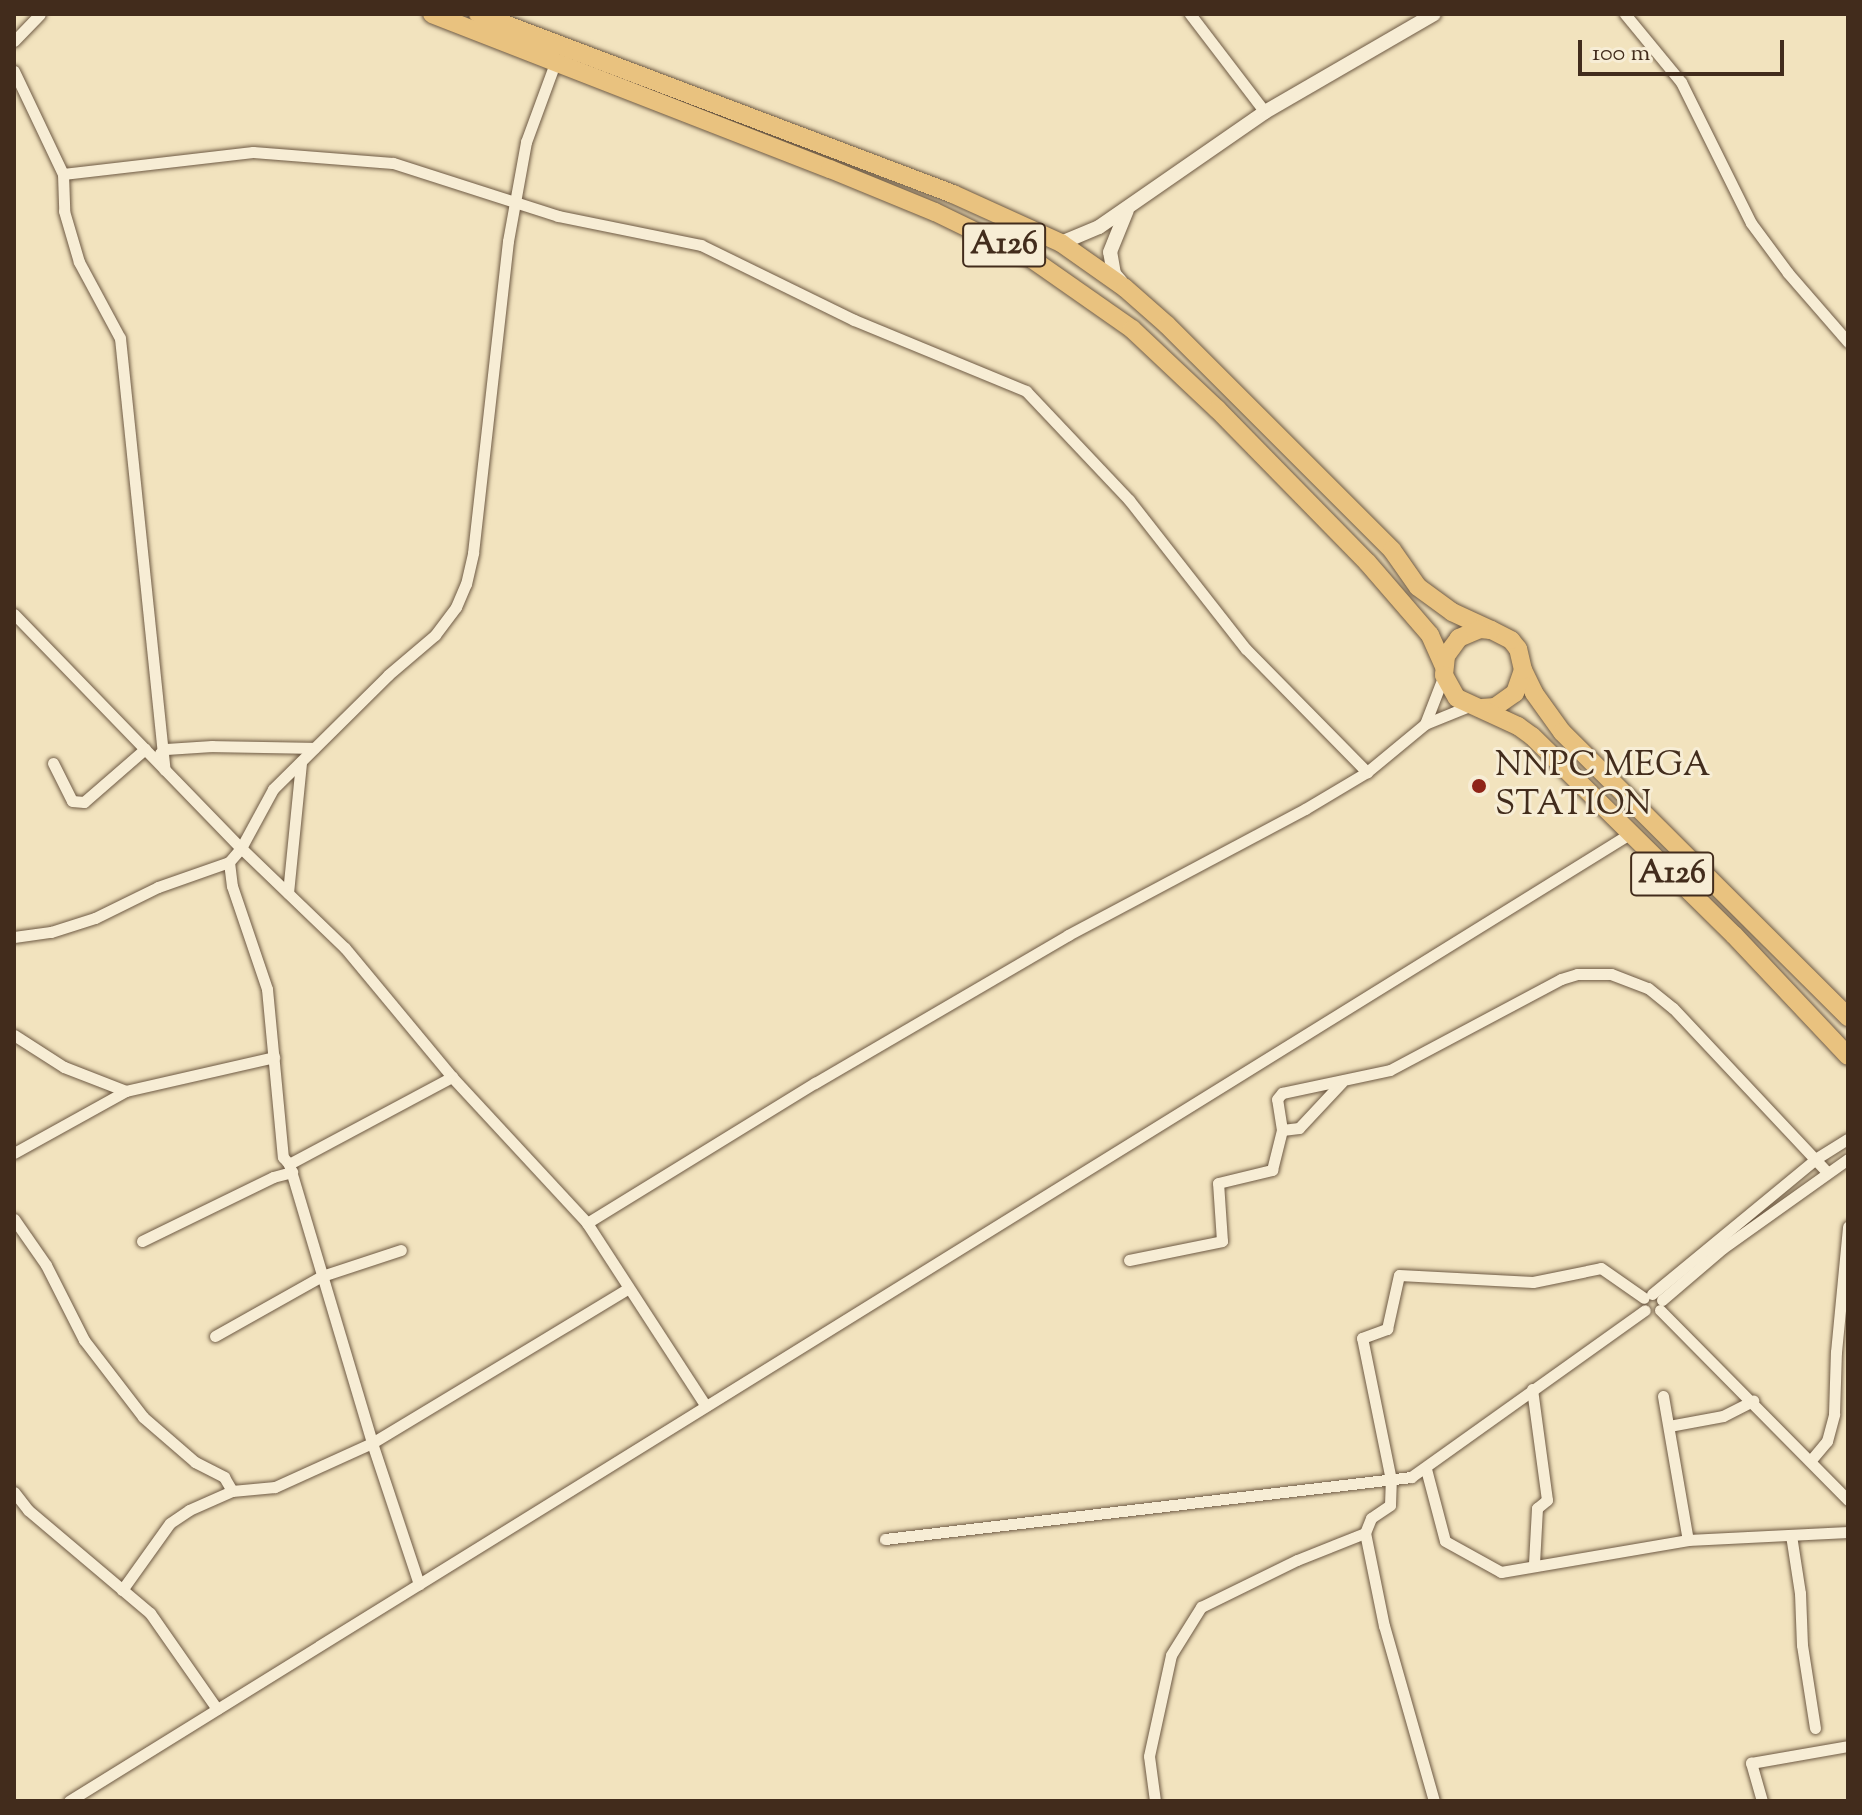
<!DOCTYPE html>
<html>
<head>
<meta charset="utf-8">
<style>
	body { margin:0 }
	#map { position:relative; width:1862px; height:1815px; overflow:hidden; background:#f2e3be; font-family:"Sorts Mill Goudy",serif }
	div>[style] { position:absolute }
	.roads { filter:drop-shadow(0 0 2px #6e5a44) drop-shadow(0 0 2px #6e5a44) }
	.minor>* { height:11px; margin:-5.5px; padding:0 5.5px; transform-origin:5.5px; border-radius:5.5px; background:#f7edd5 }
	.tertiary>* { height:14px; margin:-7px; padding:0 7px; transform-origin:7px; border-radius:7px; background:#f7edd5 }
	.trunk>* { height:18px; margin:-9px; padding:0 9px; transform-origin:9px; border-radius:9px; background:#e9c27f }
	.dots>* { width:22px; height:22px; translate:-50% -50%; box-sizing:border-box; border:4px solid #f7edd5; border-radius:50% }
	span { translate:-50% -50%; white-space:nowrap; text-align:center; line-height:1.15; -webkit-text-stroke:6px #f7edd5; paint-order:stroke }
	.shield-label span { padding:2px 6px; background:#f7edd5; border:2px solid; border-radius:6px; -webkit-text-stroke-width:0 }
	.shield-label { font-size:32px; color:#422c1c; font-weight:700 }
	.poi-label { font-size:34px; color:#422c1c }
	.left { translate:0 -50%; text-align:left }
	.frame { position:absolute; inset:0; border:16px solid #422c1c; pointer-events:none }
	.scale { position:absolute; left:1578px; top:40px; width:206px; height:36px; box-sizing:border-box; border:4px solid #422c1c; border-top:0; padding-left:10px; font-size:24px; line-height:28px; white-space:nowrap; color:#422c1c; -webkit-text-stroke:6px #f7edd5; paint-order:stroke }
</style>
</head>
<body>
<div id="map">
	<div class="roads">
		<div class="minor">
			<i style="left:1190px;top:14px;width:123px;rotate:52.6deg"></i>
			<i style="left:1625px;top:14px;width:88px;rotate:50.5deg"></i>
			<i style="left:1681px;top:82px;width:157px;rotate:63.6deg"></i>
			<i style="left:1751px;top:223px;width:62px;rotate:53.5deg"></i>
			<i style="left:1788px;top:273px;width:91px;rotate:49deg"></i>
			<i style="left:14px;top:41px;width:37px;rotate:-46deg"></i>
			<i style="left:14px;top:71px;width:114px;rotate:64.6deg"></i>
			<i style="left:63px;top:174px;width:37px;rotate:88deg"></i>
			<i style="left:64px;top:211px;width:53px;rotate:73.6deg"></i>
			<i style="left:79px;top:262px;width:86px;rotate:61.7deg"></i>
			<i style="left:120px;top:338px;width:434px;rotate:84.1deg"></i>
			<i style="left:63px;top:174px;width:191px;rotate:-6.6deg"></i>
			<i style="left:253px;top:152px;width:140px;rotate:4.5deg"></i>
			<i style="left:393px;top:163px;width:173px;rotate:17.8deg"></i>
			<i style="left:558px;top:216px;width:146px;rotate:11.5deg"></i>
			<i style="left:701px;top:245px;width:170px;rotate:26.1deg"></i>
			<i style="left:854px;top:320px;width:186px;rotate:22.4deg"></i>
			<i style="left:1026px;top:391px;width:150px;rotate:46.6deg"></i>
			<i style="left:1129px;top:500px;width:189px;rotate:51.9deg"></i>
			<i style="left:1246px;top:649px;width:173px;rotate:45.5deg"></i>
			<i style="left:14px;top:614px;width:326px;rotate:45.9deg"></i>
			<i style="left:241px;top:848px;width:144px;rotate:43.9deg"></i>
			<i style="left:345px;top:948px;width:168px;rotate:50.3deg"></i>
			<i style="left:452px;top:1077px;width:199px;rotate:47.2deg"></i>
			<i style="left:587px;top:1223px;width:218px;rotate:57deg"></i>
			<i style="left:1425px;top:724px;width:53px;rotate:-68.8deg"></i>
			<i style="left:160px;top:753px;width:7px;rotate:-34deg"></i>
			<i style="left:166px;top:749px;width:46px;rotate:-3.7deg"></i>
			<i style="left:212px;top:746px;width:102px;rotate:1.1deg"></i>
			<i style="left:53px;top:763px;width:42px;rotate:63.4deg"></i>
			<i style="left:72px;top:801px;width:12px;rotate:5deg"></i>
			<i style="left:84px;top:802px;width:81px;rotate:-41deg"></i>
			<i style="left:229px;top:862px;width:24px;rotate:83deg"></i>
			<i style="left:232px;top:886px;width:109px;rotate:71.2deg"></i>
			<i style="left:267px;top:989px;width:169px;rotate:84.6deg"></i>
			<i style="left:283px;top:1157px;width:9px;rotate:49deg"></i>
			<i style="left:289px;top:1164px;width:291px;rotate:73.4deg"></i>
			<i style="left:372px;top:1443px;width:149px;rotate:71.6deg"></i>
			<i style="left:288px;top:893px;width:132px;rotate:-84.3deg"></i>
			<i style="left:14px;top:937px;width:37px;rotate:-8deg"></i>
			<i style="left:51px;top:932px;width:46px;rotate:-17.7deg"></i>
			<i style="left:95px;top:918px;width:70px;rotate:-26.2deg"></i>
			<i style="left:158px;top:887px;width:75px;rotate:-19.4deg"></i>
			<i style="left:229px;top:862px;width:18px;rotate:-49deg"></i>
			<i style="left:241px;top:848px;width:67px;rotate:-61.5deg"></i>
			<i style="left:273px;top:789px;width:162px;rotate:-44.7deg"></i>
			<i style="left:388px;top:675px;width:62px;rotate:-40.4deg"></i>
			<i style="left:435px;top:635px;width:35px;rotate:-53deg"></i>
			<i style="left:456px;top:607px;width:25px;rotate:-67deg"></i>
			<i style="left:466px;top:584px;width:32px;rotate:-77deg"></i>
			<i style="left:473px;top:553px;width:314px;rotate:-83.6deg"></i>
			<i style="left:508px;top:241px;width:101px;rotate:-79.7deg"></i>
			<i style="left:526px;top:142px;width:84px;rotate:-69.8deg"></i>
			<i style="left:14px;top:1035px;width:59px;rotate:32.6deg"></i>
			<i style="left:64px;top:1067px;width:66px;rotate:21.2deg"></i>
			<i style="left:1342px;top:1082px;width:63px;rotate:133.1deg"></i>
			<i style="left:1299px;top:1128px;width:17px;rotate:173deg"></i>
			<i style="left:1282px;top:1130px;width:31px;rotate:-99deg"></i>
			<i style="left:1277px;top:1099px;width:8px;rotate:-50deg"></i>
			<i style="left:1282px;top:1093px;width:110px;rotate:-12deg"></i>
			<i style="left:1390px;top:1070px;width:194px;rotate:-28deg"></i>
			<i style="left:1561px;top:979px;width:17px;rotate:-17deg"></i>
			<i style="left:1577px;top:974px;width:34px"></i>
			<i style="left:1611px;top:974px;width:40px;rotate:21deg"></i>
			<i style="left:1648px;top:988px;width:32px;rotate:39deg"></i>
			<i style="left:1673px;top:1008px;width:226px;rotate:46.8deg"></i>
			<i style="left:14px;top:1153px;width:128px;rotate:-29deg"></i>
			<i style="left:126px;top:1091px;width:152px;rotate:-12.9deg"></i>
			<i style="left:289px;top:1164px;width:185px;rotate:-28.1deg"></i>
			<i style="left:14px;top:1219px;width:56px;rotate:55.2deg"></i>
			<i style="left:46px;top:1265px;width:84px;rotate:63.1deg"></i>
			<i style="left:84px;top:1340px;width:97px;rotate:52.5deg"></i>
			<i style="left:143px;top:1417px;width:69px;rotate:40.9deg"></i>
			<i style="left:195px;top:1462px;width:33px;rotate:27deg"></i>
			<i style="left:224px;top:1477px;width:16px;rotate:60deg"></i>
			<i style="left:587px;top:1223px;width:268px;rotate:-31.6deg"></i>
			<i style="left:815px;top:1083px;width:293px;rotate:-30.3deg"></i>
			<i style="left:1068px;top:935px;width:268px;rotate:-28deg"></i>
			<i style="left:1305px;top:809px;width:72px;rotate:-30.8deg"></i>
			<i style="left:1367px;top:772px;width:75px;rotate:-39.6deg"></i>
			<i style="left:1425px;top:724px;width:48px;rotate:-22.2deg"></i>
			<i style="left:142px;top:1241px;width:146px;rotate:-26deg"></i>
			<i style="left:273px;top:1177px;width:20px;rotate:-15deg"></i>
			<i style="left:1129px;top:1260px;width:95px;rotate:-11.5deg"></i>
			<i style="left:1222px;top:1241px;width:58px;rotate:-93.9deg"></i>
			<i style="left:1218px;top:1183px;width:56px;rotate:-13.5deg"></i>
			<i style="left:1272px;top:1170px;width:41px;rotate:-76deg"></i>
			<i style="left:1652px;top:1294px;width:214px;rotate:-39.5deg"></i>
			<i style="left:1817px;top:1158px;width:36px;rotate:-32deg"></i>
			<i style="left:1662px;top:1300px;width:80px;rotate:-40.4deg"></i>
			<i style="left:1723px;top:1248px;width:153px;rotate:-35.5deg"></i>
			<i style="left:1660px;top:1310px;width:267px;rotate:45.3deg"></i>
			<i style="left:215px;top:1336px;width:123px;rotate:-29.3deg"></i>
			<i style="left:322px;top:1276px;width:83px;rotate:-18.2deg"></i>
			<i style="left:1532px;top:1389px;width:112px;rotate:82.3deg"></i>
			<i style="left:1547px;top:1500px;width:13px;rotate:141deg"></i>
			<i style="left:1537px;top:1508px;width:56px;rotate:93.1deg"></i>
			<i style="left:1663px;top:1396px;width:146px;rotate:80.2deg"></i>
			<i style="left:1669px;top:1426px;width:55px;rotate:-10.5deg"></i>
			<i style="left:1723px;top:1416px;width:34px;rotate:-27deg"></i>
			<i style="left:1811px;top:1460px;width:25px;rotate:-50deg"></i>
			<i style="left:1827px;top:1441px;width:28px;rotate:-75deg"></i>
			<i style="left:1834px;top:1414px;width:62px;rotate:-88.2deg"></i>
			<i style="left:1836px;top:1352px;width:126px;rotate:-84.5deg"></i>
			<i style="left:1426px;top:1469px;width:74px;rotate:75.2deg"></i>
			<i style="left:1445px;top:1541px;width:64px;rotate:29deg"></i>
			<i style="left:1501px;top:1572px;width:190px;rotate:-9.7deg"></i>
			<i style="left:1688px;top:1540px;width:160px;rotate:-2.9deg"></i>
			<i style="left:14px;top:1492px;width:23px;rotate:52deg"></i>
			<i style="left:28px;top:1510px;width:160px;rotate:40.2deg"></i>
			<i style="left:150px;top:1613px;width:117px;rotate:55.1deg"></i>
			<i style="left:1791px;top:1535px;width:59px;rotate:81.2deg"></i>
			<i style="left:1800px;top:1593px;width:52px;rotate:87.8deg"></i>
			<i style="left:1802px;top:1645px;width:84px;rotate:81.1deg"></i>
			<i style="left:885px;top:1539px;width:530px;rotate:-6.72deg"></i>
			<i style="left:1411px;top:1477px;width:287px;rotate:-35.5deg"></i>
			<i style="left:122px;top:1590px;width:82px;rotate:-54.4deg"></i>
			<i style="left:170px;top:1523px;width:23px;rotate:-34deg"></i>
			<i style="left:189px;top:1510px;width:47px;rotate:-23.8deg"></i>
			<i style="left:232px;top:1491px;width:43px;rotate:-5.3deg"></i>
			<i style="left:275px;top:1487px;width:107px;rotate:-24.4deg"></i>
			<i style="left:372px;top:1443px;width:298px;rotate:-31.1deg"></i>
			<i style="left:69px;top:1801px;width:1838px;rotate:-31.79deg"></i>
			<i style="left:1155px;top:1801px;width:45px;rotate:-97.6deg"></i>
			<i style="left:1149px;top:1756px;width:103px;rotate:-77.7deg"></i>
			<i style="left:1171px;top:1655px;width:57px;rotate:-58deg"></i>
			<i style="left:1201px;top:1607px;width:107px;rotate:-26.1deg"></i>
			<i style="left:1297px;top:1560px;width:73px;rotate:-21.7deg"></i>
			<i style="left:1434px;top:1801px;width:182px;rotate:-105.9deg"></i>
			<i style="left:1384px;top:1626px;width:95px;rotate:-101.5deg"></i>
			<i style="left:1365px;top:1533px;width:16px;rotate:-68deg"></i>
			<i style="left:1371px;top:1518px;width:23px;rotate:-34deg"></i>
			<i style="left:1390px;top:1505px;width:25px;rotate:-88deg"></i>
			<i style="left:1391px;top:1480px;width:145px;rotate:-101.5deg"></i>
			<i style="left:1362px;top:1338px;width:27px;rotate:-20deg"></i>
			<i style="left:1387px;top:1329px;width:55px;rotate:-77.5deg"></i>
			<i style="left:1399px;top:1275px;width:134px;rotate:3deg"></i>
			<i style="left:1533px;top:1282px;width:69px;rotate:-11.6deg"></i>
			<i style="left:1601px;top:1268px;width:52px;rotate:34.9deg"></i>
			<i style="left:1762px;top:1801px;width:40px;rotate:-106deg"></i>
			<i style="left:1751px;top:1763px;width:98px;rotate:-9.9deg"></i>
		</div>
		<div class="tertiary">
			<i style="left:1061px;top:243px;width:41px;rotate:-22.8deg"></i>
			<i style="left:1099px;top:227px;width:202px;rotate:-34.7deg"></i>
			<i style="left:1265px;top:112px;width:195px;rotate:-30.1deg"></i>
			<i style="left:1121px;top:282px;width:11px;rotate:-131deg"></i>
			<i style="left:1114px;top:274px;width:22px;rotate:-100deg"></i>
			<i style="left:1110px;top:252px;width:45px;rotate:-68deg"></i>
		</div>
		<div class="trunk">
			<i style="left:432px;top:14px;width:427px;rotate:21.3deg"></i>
			<i style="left:830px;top:169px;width:113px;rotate:22.3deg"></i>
			<i style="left:935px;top:212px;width:108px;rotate:25.9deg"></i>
			<i style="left:1032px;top:259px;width:122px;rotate:35deg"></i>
			<i style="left:1132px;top:329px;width:117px;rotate:43.3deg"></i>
			<i style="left:1217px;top:409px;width:214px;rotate:45.6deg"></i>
			<i style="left:1367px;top:562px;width:96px;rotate:49.2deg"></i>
			<i style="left:1430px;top:635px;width:35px;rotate:66deg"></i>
			<i style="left:478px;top:14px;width:508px;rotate:20.75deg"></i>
			<i style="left:953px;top:194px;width:119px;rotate:24.4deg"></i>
			<i style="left:1061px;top:243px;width:78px;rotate:35.1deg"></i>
			<i style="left:1125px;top:288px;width:56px;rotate:41.4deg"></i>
			<i style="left:1167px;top:325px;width:318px;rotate:45deg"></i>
			<i style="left:1392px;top:550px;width:45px;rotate:54.9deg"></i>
			<i style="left:1418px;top:587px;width:42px;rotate:36.3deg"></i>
			<i style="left:1452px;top:612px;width:43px;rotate:24.8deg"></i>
			<i style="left:1523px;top:670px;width:25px;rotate:64deg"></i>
			<i style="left:1534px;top:693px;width:48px;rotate:54.3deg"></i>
			<i style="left:1562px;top:732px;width:404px;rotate:44.9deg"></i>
			<i style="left:1482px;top:708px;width:13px;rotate:-4deg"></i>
			<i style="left:1495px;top:707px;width:24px;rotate:-35deg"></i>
			<i style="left:1515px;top:693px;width:24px;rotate:-71deg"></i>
			<i style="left:1523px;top:670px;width:22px;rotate:-103deg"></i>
			<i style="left:1518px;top:649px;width:11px;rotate:-128deg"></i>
			<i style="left:1511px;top:640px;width:22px;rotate:-153deg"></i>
			<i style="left:1491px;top:630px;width:11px;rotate:-175deg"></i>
			<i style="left:1480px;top:629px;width:23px;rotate:157deg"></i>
			<i style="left:1459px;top:638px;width:22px;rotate:126deg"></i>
			<i style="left:1446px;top:656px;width:19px;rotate:96deg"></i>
			<i style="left:1444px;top:675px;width:26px;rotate:61deg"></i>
			<i style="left:1457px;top:698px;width:67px;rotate:24.7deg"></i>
			<i style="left:1518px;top:726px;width:17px;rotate:36deg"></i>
			<i style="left:1532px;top:736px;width:284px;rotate:44.6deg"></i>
			<i style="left:1734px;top:935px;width:166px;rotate:46.7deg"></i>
		</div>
	</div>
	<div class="dots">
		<i style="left:1479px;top:786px;background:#8f2418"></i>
	</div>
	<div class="shield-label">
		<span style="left:1004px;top:245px">A126</span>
		<span style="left:1672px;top:874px">A126</span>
	</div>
	<div class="poi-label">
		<span class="left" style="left:1495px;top:786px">NNPC MEGA<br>STATION</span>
	</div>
	<div class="frame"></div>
	<div class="scale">100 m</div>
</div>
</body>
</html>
